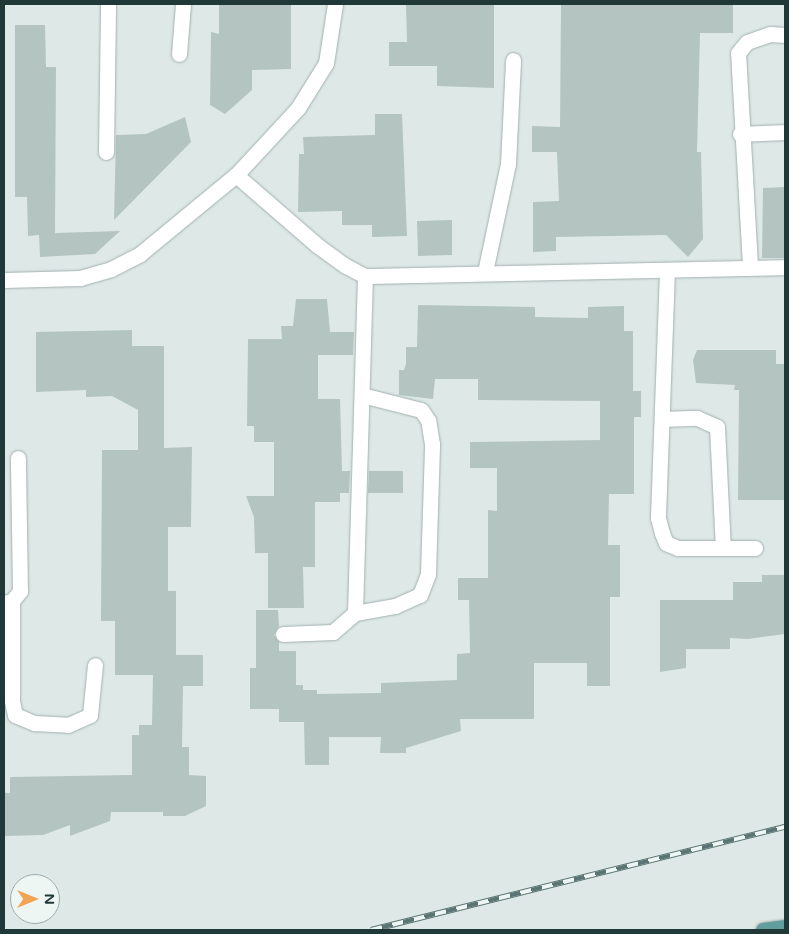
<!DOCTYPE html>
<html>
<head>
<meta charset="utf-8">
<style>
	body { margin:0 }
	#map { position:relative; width:789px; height:934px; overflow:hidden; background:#dee9e7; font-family:"Varela Round",sans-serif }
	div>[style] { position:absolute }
	.building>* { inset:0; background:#b3c4c1 }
	.roads { filter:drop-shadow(0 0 1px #a1b0af) drop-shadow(0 0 1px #a1b0af) }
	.minor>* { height:15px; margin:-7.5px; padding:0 7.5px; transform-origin:7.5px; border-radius:7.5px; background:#fff }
	.major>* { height:15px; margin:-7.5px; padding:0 7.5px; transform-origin:7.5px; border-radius:7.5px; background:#639e9e }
	.rail>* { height:5.5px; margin-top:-2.75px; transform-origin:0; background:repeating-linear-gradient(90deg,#eef6f4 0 11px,#5a7574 0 22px); box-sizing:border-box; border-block:1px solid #5a7574 }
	span { translate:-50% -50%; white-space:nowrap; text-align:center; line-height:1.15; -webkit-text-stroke:4px #eef6f4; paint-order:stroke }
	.frame { position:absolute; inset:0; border:5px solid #203838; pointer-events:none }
	.north { position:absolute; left:10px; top:874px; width:50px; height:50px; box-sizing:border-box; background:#eef6f4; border:1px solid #9caaa9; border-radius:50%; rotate:90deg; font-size:14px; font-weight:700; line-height:20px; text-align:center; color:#203838 }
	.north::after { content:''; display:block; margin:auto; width:18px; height:22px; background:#f0a555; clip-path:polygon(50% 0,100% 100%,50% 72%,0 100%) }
</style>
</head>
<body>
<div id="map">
	<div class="building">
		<i style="clip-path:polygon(219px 4px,291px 4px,291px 69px,252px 70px,252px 90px,225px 114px,210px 105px,211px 32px,219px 34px)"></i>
		<i style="clip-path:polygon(406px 4px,494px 4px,494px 88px,437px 86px,437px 66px,389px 66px,389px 42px,407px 42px)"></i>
		<i style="clip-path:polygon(561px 4px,733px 4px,733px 33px,700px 33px,697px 152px,701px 152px,703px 239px,688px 257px,666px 235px,556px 237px,556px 251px,533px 252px,533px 202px,559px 201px,557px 152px,532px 152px,532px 126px,560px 127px)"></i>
		<i style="clip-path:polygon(15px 25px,45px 25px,46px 67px,56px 67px,55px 233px,120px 231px,95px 254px,40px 257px,39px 235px,28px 236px,27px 197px,15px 197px)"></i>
		<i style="clip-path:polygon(375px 114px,402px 114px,407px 236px,372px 237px,372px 225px,342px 225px,342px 211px,298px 212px,299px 154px,304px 154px,303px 137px,375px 135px)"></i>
		<i style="clip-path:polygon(185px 117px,191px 142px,114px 220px,116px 135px,146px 134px)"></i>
		<i style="clip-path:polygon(785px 187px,785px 258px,762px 258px,763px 188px)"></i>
		<i style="clip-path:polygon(452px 220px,452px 255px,418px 256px,417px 221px)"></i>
		<i style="clip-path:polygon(296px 299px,327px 299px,330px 332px,354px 332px,353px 355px,318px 355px,318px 399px,340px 399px,342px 471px,350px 471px,349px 493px,340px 493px,340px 502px,315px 502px,315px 567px,303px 567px,304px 608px,268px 608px,268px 553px,255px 553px,254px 517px,246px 496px,274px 496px,274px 442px,254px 442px,254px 426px,247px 426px,248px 339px,282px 339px,281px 326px,293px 326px)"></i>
		<i style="clip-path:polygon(418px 305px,535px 307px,535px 317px,588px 318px,588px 307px,624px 306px,624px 331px,633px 331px,633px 391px,641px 391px,641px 417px,634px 417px,634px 494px,609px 494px,608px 545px,620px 545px,620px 597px,610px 597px,610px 686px,587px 686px,587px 663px,534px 663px,534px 719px,460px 719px,461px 731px,406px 748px,406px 753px,380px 753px,381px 737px,329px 737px,329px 765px,305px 765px,304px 722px,279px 722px,279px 709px,250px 709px,250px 668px,256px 668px,256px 610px,278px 610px,279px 626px,274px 635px,279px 642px,279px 651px,296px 651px,296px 685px,303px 685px,303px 690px,317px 690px,317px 694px,381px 693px,381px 683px,457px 680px,457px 654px,470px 653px,469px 600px,458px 600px,458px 578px,488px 578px,488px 510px,497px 511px,497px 468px,470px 468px,470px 442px,600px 440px,600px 401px,478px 400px,478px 379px,435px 379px,433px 399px,399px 395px,399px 370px,404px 370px,406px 364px,406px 347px,417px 347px)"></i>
		<i style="clip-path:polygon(132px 330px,132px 346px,164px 346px,164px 448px,192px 447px,191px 527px,168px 527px,168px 591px,176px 591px,176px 655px,203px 655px,203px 686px,183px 686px,182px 747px,189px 747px,189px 775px,206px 776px,206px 806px,185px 816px,163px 816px,163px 812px,111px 812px,110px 821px,70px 836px,70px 825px,43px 835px,4px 836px,4px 793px,10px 793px,10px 777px,132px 775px,132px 735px,139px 735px,139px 725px,152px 725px,153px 675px,115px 675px,115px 621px,101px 621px,102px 450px,138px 450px,138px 410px,112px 396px,86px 397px,86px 390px,36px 392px,36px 332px)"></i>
		<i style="clip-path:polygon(697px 350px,776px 350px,776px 364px,785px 364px,785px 500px,738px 500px,739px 390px,734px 390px,735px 385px,696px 383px,693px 360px)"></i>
		<i style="clip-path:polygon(369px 471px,403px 471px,403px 493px,368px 493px)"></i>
		<i style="clip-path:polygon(762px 575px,785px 575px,785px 634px,748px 639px,730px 638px,730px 649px,686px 649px,686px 668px,660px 672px,660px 600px,733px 600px,733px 582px,762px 582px)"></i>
	</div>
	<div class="roads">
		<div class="minor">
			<i style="left:179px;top:54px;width:50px;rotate:-85.4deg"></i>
			<i style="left:740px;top:134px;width:45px;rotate:-2.5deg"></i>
			<i style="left:106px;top:152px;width:148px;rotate:-89.2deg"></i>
			<i style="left:236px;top:175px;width:108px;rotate:40.9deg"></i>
			<i style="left:318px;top:246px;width:34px;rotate:36deg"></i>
			<i style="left:346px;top:266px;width:21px;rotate:28deg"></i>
			<i style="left:365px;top:276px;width:420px;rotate:-1.2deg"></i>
			<i style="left:750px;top:266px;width:213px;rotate:-93.2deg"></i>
			<i style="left:738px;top:53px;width:14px;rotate:-51deg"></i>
			<i style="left:747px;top:42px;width:24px;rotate:-19deg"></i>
			<i style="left:770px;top:34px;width:15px;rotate:4deg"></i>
			<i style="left:667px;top:271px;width:247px;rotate:92.1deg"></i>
			<i style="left:658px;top:518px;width:16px;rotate:75deg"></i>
			<i style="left:662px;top:533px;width:11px;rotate:68deg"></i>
			<i style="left:666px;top:543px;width:13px;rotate:23deg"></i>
			<i style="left:678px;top:548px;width:77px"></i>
			<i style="left:485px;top:272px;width:110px;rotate:-78deg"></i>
			<i style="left:508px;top:164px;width:104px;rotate:-87.2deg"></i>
			<i style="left:4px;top:280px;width:76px;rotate:-1.5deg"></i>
			<i style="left:80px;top:278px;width:32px;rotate:-16deg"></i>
			<i style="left:111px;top:269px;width:33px;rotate:-27deg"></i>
			<i style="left:140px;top:254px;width:124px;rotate:-39.5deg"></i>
			<i style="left:236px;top:175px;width:91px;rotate:-47.2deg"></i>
			<i style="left:298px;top:108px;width:53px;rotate:-58.1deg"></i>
			<i style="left:326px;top:63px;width:60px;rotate:-81.3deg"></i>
			<i style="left:662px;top:419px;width:35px;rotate:-2deg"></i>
			<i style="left:697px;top:418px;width:22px;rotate:24deg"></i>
			<i style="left:717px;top:427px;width:121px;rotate:87.2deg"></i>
			<i style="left:12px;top:601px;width:100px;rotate:90deg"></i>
			<i style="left:12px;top:701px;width:14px;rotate:78deg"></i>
			<i style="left:15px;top:715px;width:21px;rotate:23deg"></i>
			<i style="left:34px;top:723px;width:34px;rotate:3deg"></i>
			<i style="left:68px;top:725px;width:24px;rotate:-24deg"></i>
			<i style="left:90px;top:715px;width:50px;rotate:-84.3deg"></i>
			<i style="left:4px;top:603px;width:8px;rotate:-14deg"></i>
			<i style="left:12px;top:601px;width:13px;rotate:-51deg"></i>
			<i style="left:20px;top:591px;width:133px;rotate:-90.9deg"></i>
			<i style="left:355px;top:613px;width:337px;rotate:-88.3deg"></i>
			<i style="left:283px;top:634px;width:50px;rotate:-2.3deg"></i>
			<i style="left:333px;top:632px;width:29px;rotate:-41deg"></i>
			<i style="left:355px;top:613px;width:41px;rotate:-9.9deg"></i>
			<i style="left:395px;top:606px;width:27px;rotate:-24deg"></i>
			<i style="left:420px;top:595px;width:22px;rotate:-69deg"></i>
			<i style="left:428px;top:574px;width:130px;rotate:-88.2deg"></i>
			<i style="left:432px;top:444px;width:24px;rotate:-99deg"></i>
			<i style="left:428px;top:420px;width:12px;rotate:-125deg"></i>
			<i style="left:421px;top:410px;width:61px;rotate:-165.7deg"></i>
		</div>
		<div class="major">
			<i style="left:763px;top:930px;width:22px;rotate:-8deg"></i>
		</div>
	</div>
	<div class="rail">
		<i style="left:371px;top:930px;width:427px;rotate:-14deg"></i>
	</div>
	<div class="frame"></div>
	<div class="north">N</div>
</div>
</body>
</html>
